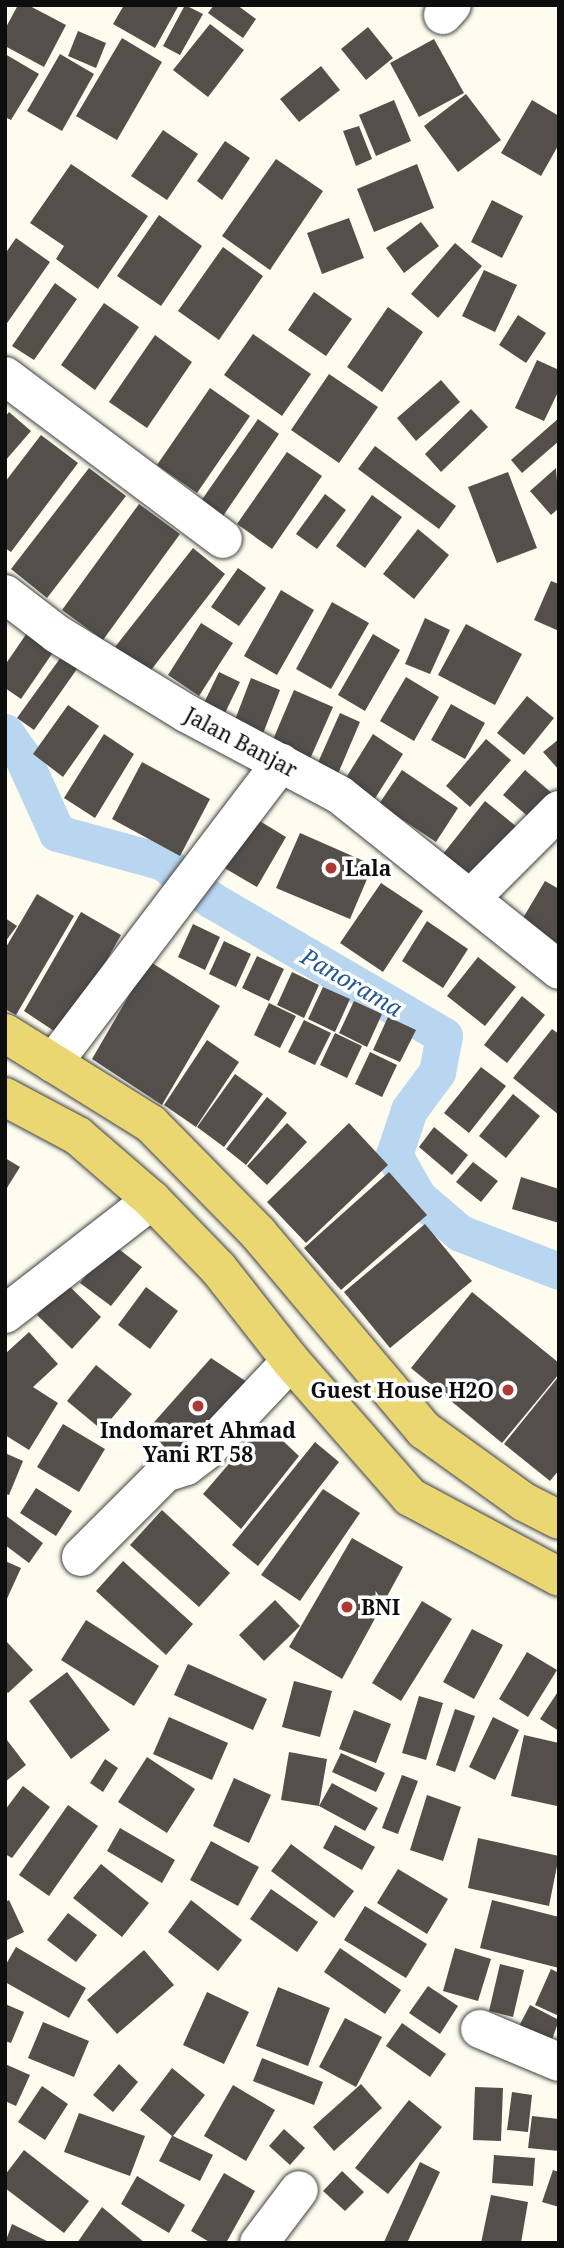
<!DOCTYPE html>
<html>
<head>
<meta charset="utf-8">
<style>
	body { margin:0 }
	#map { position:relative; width:564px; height:2248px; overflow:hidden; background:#fdfcee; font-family:"Noto Serif",serif }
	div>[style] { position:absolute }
	.canal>* { height:37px; margin:-18.5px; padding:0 18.5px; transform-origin:18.5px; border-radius:18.5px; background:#b8d6f0 }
	.building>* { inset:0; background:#544f4a }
	.roads { filter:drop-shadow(0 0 2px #404040) drop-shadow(0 0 2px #404040) }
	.minor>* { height:38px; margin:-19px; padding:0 19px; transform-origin:19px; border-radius:19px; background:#fff }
	.major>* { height:38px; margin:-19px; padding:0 19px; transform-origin:19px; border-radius:19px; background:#ead771 }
	.dots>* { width:19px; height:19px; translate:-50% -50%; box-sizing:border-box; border:4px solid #fff; border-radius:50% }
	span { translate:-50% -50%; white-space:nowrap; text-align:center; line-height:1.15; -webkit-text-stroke:7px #fff; paint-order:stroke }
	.street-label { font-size:21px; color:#0d0d0d }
	.poi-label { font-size:21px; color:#0d0d0d; font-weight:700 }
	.left { translate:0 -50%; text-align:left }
	.right { translate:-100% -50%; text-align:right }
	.water-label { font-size:23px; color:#235892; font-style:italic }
	.frame { position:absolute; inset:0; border:7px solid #0d0d0d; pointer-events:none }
</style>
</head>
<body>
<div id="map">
	<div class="canal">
		<i style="left:5px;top:732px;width:32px;rotate:55deg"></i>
		<i style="left:23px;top:758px;width:82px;rotate:65.6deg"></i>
		<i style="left:57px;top:833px;width:110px;rotate:15.3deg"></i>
		<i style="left:163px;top:862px;width:60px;rotate:38.2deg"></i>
		<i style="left:210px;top:899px;width:271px;rotate:30.3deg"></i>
		<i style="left:444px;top:1036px;width:37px;rotate:101deg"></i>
		<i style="left:437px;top:1072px;width:47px;rotate:126.4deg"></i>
		<i style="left:409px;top:1110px;width:47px;rotate:108.4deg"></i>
		<i style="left:394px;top:1155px;width:48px;rotate:60.3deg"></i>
		<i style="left:418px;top:1197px;width:55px;rotate:40.6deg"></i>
		<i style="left:460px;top:1233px;width:106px;rotate:21deg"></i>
	</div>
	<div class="building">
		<i style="clip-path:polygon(18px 5px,28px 5px,66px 25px,44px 67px,5px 46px,5px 29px)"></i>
		<i style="clip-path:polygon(124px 5px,179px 5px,155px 48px,113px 24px)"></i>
		<i style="clip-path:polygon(185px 5px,203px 14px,180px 55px,163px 46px)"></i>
		<i style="clip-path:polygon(214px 5px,237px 5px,256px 19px,243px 38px,208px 13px)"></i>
		<i style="clip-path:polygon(210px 24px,244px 50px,208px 97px,173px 70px)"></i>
		<i style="clip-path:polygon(368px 27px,393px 58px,366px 80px,341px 49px)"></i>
		<i style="clip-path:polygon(78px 31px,106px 43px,96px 68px,68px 56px)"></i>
		<i style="clip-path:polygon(122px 38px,162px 62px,117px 140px,76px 116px)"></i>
		<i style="clip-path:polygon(434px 39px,464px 93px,419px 117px,390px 63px)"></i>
		<i style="clip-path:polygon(5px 54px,39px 74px,11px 120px,5px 117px)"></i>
		<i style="clip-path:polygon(60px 54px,94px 74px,62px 131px,27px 111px)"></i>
		<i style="clip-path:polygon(321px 66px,340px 90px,299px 122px,280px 99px)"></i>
		<i style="clip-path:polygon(466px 94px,501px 140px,458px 172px,424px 126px)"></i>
		<i style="clip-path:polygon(394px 100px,411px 141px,376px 156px,359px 115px)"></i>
		<i style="clip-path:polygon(532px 100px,559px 116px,559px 144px,541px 176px,501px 153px)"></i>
		<i style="clip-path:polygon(359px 126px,372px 159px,356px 166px,343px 131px)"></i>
		<i style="clip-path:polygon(163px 130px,198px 154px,167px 200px,131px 176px)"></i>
		<i style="clip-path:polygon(225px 141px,250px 158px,222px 200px,197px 181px)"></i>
		<i style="clip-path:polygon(276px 159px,323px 191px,270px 270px,222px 236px)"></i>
		<i style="clip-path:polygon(71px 164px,148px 216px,98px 289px,56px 259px,64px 246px,30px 223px)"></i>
		<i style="clip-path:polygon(417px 164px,434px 208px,374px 232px,357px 189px)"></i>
		<i style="clip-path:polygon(492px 200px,523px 216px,502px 258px,471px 242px)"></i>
		<i style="clip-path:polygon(159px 215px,202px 246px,161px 306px,117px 276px)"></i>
		<i style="clip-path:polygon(349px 218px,364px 258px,322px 274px,307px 233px)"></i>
		<i style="clip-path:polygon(421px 222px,439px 246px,404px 273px,386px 248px)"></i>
		<i style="clip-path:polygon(16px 238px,50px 262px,5px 326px,5px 254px)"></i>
		<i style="clip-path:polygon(455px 243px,482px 266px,438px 318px,411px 294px)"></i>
		<i style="clip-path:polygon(223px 247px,263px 276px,219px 340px,178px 311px)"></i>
		<i style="clip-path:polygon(484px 270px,517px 285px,495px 332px,462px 316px)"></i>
		<i style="clip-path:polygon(55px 283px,77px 299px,34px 360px,12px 346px)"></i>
		<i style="clip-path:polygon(314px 292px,352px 319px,326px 356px,288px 330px)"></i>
		<i style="clip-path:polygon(104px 303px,139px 327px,95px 390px,61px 365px)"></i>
		<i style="clip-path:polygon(388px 307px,423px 332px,382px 392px,347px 367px)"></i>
		<i style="clip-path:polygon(518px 315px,546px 333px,526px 363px,499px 345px)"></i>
		<i style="clip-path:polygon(253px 334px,311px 374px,282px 416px,224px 375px)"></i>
		<i style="clip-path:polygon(155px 335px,192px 362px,147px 428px,109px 402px)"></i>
		<i style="clip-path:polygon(537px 360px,559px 370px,559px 390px,544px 421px,515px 408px)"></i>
		<i style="clip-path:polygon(329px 374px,378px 407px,339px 463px,291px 430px)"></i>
		<i style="clip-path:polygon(441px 380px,460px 402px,416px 441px,397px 418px)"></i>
		<i style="clip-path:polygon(210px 388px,250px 416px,197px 493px,157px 465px)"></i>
		<i style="clip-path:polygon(471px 409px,488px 427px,441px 472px,425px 454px)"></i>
		<i style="clip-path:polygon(9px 412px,31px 431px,5px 461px,5px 417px)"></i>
		<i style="clip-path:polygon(559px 418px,559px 441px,522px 473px,511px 460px)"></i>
		<i style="clip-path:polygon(258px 419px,279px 434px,223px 516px,201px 501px)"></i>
		<i style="clip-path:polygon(41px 435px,78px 463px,11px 552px,5px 548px,5px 482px)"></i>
		<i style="clip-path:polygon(375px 446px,456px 506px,439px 529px,358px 469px)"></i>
		<i style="clip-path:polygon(287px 452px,322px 476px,272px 549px,237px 524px)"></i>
		<i style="clip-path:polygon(89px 468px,126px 496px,47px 598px,11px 569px)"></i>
		<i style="clip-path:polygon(556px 468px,559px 508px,551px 515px,530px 491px)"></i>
		<i style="clip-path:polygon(508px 472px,537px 548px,497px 563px,468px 487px)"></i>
		<i style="clip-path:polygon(325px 494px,346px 510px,317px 549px,296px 534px)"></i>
		<i style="clip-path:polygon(372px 495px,402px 517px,365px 568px,336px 546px)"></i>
		<i style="clip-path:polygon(139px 504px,180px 534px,103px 640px,62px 610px)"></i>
		<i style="clip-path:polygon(418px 529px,449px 555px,414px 599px,383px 574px)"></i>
		<i style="clip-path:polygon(193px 548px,225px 574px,148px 674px,115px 647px)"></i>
		<i style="clip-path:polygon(238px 568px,266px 588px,239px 626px,211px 607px)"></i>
		<i style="clip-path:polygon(551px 581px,559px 584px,559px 631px,534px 620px)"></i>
		<i style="clip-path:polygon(281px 590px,314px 610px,277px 675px,244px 656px)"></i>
		<i style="clip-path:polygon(332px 602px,369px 623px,331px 689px,296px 669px)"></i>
		<i style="clip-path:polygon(425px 618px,450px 630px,430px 674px,405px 664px)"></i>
		<i style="clip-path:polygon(201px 623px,233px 643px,199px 696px,168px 675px)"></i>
		<i style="clip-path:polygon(466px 624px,522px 654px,495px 705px,438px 675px)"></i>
		<i style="clip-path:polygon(29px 630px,56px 648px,21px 699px,5px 688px,5px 665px)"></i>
		<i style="clip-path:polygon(373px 634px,400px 650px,365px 711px,338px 695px)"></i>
		<i style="clip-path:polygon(61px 657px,77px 669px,34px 730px,17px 718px)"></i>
		<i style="clip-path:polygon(219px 672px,240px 682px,224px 715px,203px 705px)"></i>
		<i style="clip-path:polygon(406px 677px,439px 697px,414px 741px,380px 721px)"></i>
		<i style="clip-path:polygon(251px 678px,280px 690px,262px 736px,233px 725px)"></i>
		<i style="clip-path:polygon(294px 690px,333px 707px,310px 759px,272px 742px)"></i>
		<i style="clip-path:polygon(527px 696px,554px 718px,524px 755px,497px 733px)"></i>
		<i style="clip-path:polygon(451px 704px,485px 723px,465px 759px,431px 740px)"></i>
		<i style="clip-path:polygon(68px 705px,99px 726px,63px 777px,33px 754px)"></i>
		<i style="clip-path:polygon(340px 713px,360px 722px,337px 776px,316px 767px)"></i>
		<i style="clip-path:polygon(104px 734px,134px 754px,95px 818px,64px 798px)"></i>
		<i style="clip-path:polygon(373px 734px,403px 754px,374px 800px,344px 781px)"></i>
		<i style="clip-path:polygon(486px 739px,511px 760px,470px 807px,446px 786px)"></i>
		<i style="clip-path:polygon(559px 739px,559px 770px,543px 752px)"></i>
		<i style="clip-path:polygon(142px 762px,210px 799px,180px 856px,112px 819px)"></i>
		<i style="clip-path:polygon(402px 770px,458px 808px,436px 842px,379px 804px)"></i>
		<i style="clip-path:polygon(525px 770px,553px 794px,531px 819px,503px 795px)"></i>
		<i style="clip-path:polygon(485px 801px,517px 827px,475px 880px,443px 854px)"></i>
		<i style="clip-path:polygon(250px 815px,286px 837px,257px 887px,221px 866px)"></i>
		<i style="clip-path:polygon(300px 833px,373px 865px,350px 919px,276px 888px)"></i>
		<i style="clip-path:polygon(545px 881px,559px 889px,559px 946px,520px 923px)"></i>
		<i style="clip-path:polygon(381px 883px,423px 911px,383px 972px,340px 943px)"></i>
		<i style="clip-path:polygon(37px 894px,74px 916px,16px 1015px,5px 1009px,5px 949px)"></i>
		<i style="clip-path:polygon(81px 912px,121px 935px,63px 1037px,24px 1011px)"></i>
		<i style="clip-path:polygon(5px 918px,17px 926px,5px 942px)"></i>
		<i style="clip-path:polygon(427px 921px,468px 949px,443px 988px,402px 961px)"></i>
		<i style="clip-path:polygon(193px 924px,220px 937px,205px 970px,178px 957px)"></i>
		<i style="clip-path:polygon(224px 941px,251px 954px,236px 987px,209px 974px)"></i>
		<i style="clip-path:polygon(257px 956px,284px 969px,269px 1001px,242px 988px)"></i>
		<i style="clip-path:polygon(478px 957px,516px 987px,485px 1026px,447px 996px)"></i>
		<i style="clip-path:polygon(149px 961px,220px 1006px,162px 1105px,92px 1059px)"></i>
		<i style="clip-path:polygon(292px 972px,319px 985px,304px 1018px,277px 1005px)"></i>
		<i style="clip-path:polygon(323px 987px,350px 999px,335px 1032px,308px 1019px)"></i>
		<i style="clip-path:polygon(522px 996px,545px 1015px,507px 1063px,484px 1045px)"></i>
		<i style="clip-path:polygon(354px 1001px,382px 1014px,367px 1047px,339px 1033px)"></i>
		<i style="clip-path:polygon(269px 1003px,296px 1016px,280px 1048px,254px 1035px)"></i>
		<i style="clip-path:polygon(388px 1017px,416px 1030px,400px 1062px,373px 1050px)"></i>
		<i style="clip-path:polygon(304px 1020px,331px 1033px,315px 1065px,288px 1052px)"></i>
		<i style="clip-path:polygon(552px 1029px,559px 1034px,559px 1115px,513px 1078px)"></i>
		<i style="clip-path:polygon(335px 1033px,362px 1046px,347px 1078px,320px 1065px)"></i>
		<i style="clip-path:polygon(207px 1040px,239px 1062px,196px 1127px,164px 1105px)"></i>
		<i style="clip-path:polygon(370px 1052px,397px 1065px,382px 1097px,355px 1084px)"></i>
		<i style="clip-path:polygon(481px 1067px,506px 1086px,469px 1133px,444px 1113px)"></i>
		<i style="clip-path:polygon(235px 1074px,263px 1094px,224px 1147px,197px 1127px)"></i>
		<i style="clip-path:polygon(513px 1094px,540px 1116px,506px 1158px,479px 1136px)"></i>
		<i style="clip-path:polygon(267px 1097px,287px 1113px,246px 1165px,226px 1149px)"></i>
		<i style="clip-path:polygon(287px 1123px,307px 1142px,267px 1185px,247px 1166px)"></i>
		<i style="clip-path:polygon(349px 1123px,388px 1165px,306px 1243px,267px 1202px)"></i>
		<i style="clip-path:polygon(434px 1127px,468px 1155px,452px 1175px,419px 1147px)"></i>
		<i style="clip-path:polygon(5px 1158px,20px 1167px,5px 1191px)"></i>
		<i style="clip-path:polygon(473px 1162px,498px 1181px,481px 1202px,456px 1182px)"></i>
		<i style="clip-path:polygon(389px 1172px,427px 1215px,341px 1290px,304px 1248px)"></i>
		<i style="clip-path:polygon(521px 1177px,559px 1189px,559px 1223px,512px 1209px)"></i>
		<i style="clip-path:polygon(425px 1224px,472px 1281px,390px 1348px,344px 1292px)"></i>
		<i style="clip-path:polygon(111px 1243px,142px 1267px,111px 1306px,80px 1283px)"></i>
		<i style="clip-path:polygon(66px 1283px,101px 1317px,72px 1349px,37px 1315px)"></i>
		<i style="clip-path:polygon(146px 1287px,178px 1311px,150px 1349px,118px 1325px)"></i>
		<i style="clip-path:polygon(472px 1292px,559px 1363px,559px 1374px,502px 1443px,411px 1368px)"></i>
		<i style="clip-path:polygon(29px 1332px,58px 1364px,33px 1387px,58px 1403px,29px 1450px,5px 1435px,5px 1354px)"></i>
		<i style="clip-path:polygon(211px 1358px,247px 1382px,180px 1464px,148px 1429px)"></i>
		<i style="clip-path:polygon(96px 1365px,132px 1394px,102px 1430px,67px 1401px)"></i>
		<i style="clip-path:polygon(559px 1376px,559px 1470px,550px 1481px,504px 1444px)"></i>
		<i style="clip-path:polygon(264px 1423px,299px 1456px,241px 1529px,203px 1494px)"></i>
		<i style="clip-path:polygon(63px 1424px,105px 1449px,79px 1492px,37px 1467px)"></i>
		<i style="clip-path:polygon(315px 1442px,339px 1462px,258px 1566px,232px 1545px)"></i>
		<i style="clip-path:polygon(5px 1453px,23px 1461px,9px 1495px,5px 1494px)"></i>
		<i style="clip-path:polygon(36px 1488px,72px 1511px,56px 1536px,20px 1513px)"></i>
		<i style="clip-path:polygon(323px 1489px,360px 1513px,300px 1601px,261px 1575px)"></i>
		<i style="clip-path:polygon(162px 1510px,230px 1573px,199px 1607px,130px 1545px)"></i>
		<i style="clip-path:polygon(5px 1515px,43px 1543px,29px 1563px,5px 1545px)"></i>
		<i style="clip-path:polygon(352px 1538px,403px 1567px,342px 1679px,289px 1647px)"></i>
		<i style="clip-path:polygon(5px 1561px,21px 1568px,5px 1603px)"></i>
		<i style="clip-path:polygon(123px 1561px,193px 1624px,166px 1655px,96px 1591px)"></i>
		<i style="clip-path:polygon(275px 1600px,300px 1626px,264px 1661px,239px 1635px)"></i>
		<i style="clip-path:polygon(422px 1601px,452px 1619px,401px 1701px,372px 1683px)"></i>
		<i style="clip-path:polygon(86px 1620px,159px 1666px,134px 1706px,61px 1660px)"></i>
		<i style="clip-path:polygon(472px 1629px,503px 1645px,474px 1699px,443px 1682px)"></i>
		<i style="clip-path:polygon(5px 1640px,33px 1670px,8px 1693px,5px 1690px)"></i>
		<i style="clip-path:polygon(527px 1652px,557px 1670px,528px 1717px,499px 1699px)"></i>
		<i style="clip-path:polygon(188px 1664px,267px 1699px,253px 1730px,174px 1695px)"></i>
		<i style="clip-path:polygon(67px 1672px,110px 1730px,71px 1759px,29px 1701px)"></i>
		<i style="clip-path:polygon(294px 1681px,332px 1691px,320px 1737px,282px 1727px)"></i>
		<i style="clip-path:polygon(559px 1690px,559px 1731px,540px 1719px)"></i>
		<i style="clip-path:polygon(419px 1696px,443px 1703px,426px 1760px,402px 1753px)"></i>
		<i style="clip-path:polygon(455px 1709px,475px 1716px,455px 1772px,436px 1765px)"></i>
		<i style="clip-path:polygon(354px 1710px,391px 1724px,376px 1763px,339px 1749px)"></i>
		<i style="clip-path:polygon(169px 1717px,228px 1743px,212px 1780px,153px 1754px)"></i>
		<i style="clip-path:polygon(493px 1717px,519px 1730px,495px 1780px,469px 1767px)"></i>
		<i style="clip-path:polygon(524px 1735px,559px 1743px,557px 1806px,511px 1796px)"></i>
		<i style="clip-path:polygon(7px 1740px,26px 1765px,5px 1782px,5px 1742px)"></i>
		<i style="clip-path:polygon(289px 1752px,327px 1759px,319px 1806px,332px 1783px,378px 1808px,365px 1831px,319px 1806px,281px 1800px)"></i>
		<i style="clip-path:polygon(341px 1753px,385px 1773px,376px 1792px,332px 1772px)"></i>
		<i style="clip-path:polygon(147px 1757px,195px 1789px,167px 1833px,118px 1802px)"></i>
		<i style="clip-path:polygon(105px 1759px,118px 1768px,103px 1792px,90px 1783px)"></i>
		<i style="clip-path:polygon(402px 1775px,418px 1781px,398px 1834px,382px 1828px)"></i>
		<i style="clip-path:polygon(234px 1778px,271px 1795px,249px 1843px,213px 1826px)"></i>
		<i style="clip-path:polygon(23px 1786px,50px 1807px,12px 1858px,5px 1854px,5px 1810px)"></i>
		<i style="clip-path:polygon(427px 1795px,461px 1807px,443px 1861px,410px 1850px)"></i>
		<i style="clip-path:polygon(68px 1805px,98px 1826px,49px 1896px,19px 1875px)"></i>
		<i style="clip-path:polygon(335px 1825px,375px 1847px,362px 1870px,323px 1848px)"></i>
		<i style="clip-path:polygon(120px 1828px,175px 1860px,162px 1883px,107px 1851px)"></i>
		<i style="clip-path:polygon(478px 1838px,559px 1856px,549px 1906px,468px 1888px)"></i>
		<i style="clip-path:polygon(211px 1841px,259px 1867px,238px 1906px,190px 1880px)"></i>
		<i style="clip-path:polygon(291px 1844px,354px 1891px,334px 1918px,271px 1871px)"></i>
		<i style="clip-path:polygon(101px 1864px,149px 1903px,122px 1937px,73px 1898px)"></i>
		<i style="clip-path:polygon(398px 1869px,448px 1899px,427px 1934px,377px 1903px)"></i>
		<i style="clip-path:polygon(271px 1889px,318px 1922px,297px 1952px,250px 1919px)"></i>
		<i style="clip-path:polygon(9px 1900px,24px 1932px,5px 1941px,5px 1902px)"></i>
		<i style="clip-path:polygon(191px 1900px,242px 1940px,218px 1971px,168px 1932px)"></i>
		<i style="clip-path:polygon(492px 1900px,559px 1917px,559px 1968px,480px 1948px)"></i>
		<i style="clip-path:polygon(365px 1906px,427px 1944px,406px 1978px,344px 1940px)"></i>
		<i style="clip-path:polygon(68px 1913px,97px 1935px,76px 1962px,47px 1940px)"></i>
		<i style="clip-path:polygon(16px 1947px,86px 1988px,69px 2018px,5px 1982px,5px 1966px)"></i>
		<i style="clip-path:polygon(340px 1948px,401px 1990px,385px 2014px,324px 1972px)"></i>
		<i style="clip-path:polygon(455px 1948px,491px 1959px,478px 2001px,443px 1991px)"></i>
		<i style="clip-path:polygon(144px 1950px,174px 1985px,117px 2034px,87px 2000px)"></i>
		<i style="clip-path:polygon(500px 1964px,524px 1970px,513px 2017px,489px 2011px)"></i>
		<i style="clip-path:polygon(551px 1969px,559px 1973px,559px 2016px,535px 2005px)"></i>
		<i style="clip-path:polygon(428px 1986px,458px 2006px,440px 2034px,409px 2013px)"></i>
		<i style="clip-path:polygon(278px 1987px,330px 2008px,308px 2066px,256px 2046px)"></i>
		<i style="clip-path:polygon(207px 1992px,249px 2012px,224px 2064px,183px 2045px)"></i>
		<i style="clip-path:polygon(5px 2004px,24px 2012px,11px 2043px,5px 2041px)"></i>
		<i style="clip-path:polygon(530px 2005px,559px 2020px,549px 2048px,517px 2030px)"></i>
		<i style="clip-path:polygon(345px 2018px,382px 2037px,356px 2087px,319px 2067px)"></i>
		<i style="clip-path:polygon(43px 2022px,89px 2041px,74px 2077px,28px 2058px)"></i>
		<i style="clip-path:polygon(402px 2023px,446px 2054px,430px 2077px,386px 2046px)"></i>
		<i style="clip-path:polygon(262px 2058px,323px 2082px,314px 2105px,253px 2081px)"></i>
		<i style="clip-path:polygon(5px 2064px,30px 2075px,16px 2106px,5px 2101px)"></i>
		<i style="clip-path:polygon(119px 2064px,138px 2082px,113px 2112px,93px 2095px)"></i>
		<i style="clip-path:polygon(172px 2068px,205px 2095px,173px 2136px,213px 2155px,200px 2181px,159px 2161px,172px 2136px,140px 2110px)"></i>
		<i style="clip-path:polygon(361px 2084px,382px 2108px,334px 2151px,313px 2127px)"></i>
		<i style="clip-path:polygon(233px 2085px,275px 2110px,246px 2161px,204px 2136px)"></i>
		<i style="clip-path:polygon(42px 2086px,68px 2104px,45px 2140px,18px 2122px)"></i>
		<i style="clip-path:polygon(475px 2087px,503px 2088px,501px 2141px,473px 2140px)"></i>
		<i style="clip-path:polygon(512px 2092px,532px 2095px,528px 2132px,507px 2130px)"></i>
		<i style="clip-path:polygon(409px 2100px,442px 2127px,388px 2194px,355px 2168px)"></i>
		<i style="clip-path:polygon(79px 2113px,145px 2136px,130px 2176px,64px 2152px)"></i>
		<i style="clip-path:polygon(532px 2116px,559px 2119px,559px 2151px,528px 2148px)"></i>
		<i style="clip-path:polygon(284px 2129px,305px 2148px,290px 2165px,269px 2146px)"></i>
		<i style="clip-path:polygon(24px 2150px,89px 2201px,64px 2233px,5px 2188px,5px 2175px)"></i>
		<i style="clip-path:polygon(494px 2155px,535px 2158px,533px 2186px,492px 2183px)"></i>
		<i style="clip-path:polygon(420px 2162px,440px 2172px,407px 2243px,384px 2242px)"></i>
		<i style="clip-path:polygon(553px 2170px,559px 2172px,559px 2207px,542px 2202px)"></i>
		<i style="clip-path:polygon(342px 2171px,364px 2192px,345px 2211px,323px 2191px)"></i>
		<i style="clip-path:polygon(224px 2173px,255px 2191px,226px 2243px,211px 2243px,191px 2231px)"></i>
		<i style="clip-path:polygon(137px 2176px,185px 2205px,169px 2233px,121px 2204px)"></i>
		<i style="clip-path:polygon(491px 2195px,528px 2202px,521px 2243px,481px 2243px)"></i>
		<i style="clip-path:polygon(102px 2207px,145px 2243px,77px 2243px)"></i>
		<i style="clip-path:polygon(12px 2224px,51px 2243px,5px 2243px)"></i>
	</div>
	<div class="roads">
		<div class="minor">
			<i style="left:443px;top:15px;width:13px;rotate:-48deg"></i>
			<i style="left:5px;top:376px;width:272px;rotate:36.8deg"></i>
			<i style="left:5px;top:594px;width:66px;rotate:37.6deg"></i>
			<i style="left:57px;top:634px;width:151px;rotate:31.5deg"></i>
			<i style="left:186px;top:713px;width:174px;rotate:28deg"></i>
			<i style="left:340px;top:795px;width:280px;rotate:38.6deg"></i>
			<i style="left:472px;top:897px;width:123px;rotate:-45deg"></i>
			<i style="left:53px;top:1063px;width:377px;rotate:-52.8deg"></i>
			<i style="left:5px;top:1314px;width:186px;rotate:-37.8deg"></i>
			<i style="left:81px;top:1557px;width:119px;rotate:-45deg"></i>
			<i style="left:165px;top:1473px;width:22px;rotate:-18deg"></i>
			<i style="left:186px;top:1466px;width:26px;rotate:-37deg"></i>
			<i style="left:207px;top:1450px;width:122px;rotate:-46.7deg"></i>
			<i style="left:480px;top:2029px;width:86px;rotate:22.7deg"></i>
			<i style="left:259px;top:2243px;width:66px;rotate:-53deg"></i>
		</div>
		<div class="major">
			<i style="left:5px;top:1033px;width:172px;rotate:31.9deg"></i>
			<i style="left:151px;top:1124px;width:153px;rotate:45.5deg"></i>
			<i style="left:258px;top:1233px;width:258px;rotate:49.9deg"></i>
			<i style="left:424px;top:1430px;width:123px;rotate:35.8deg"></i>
			<i style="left:524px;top:1502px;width:39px;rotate:27deg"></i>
			<i style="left:5px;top:1097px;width:83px;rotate:28.1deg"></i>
			<i style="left:78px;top:1136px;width:98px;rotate:40.9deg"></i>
			<i style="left:152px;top:1200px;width:95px;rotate:45.9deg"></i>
			<i style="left:218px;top:1268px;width:118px;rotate:51.9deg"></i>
			<i style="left:291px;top:1361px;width:181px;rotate:48.8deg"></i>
			<i style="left:410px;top:1497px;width:169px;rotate:28.2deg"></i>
		</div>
	</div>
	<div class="dots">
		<i style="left:331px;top:868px;background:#ae3833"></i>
		<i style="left:508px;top:1390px;background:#ae3833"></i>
		<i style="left:198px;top:1406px;background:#ae3833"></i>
		<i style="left:347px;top:1607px;background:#ae3833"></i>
	</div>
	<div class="street-label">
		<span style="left:241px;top:742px;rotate:28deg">Jalan Banjar</span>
	</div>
	<div class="poi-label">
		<span class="left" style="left:345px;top:868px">Lala</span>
		<span class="right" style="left:494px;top:1390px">Guest House H2O</span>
		<span style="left:198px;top:1442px">Indomaret Ahmad<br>Yani RT 58</span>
		<span class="left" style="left:361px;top:1607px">BNI</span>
	</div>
	<div class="water-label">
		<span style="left:352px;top:982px;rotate:30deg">Panorama</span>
	</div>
	<div class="frame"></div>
</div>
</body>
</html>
